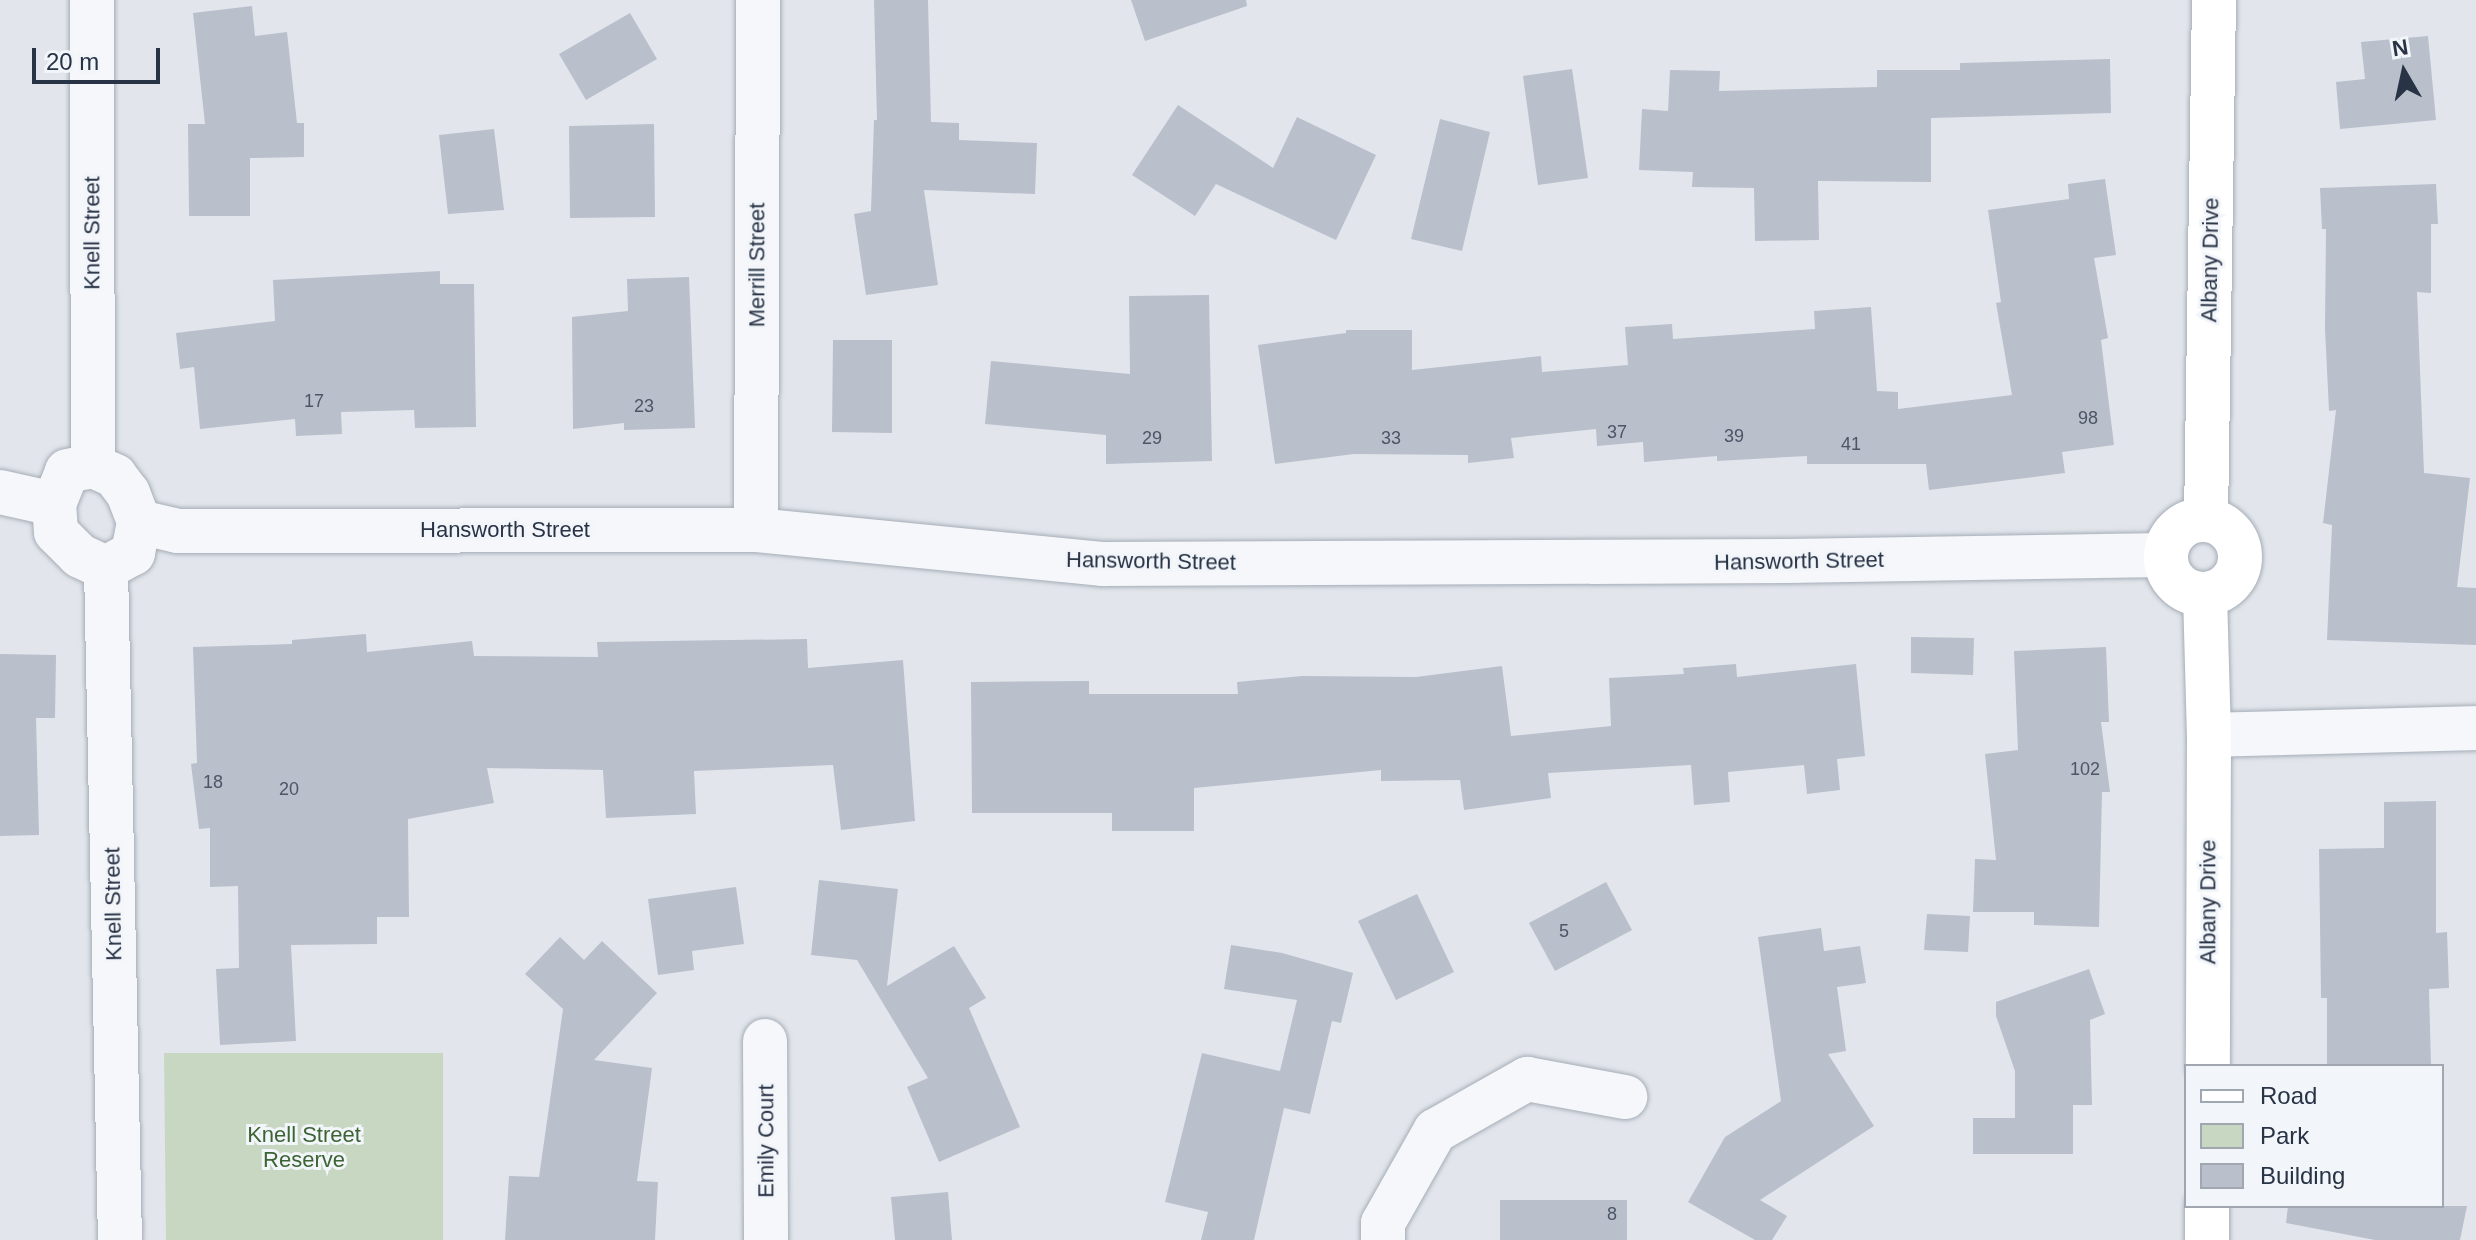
<!DOCTYPE html>
<html>
<head>
<meta charset="utf-8">
<style>
	body { margin:0 }
	#map { position:relative; width:2476px; height:1240px; overflow:hidden; background:#e2e6ec; font-family:Arial,sans-serif }
	div>[style] { position:absolute }
	.green>* { inset:0; background:#c8d7c2 }
	.building>* { inset:0; background:#b9bfcb }
	.roads { filter:drop-shadow(0 0 2px #a6adb7) drop-shadow(0 0 2px #a6adb7) }
	.street>* { height:44px; margin:-22px; padding:0 22px; transform-origin:22px; border-radius:22px; background:#f6f7fa }
	.secondary>* { height:44px; margin:-22px; padding:0 22px; transform-origin:22px; border-radius:22px; background:#fff }
	.secondary>.ring { margin:-22px; padding:0; box-sizing:content-box; background:none; border:44px solid #fff; border-radius:50% }
	span { translate:-50% -50%; white-space:nowrap; text-align:center; line-height:1.15; -webkit-text-stroke:6px #f2f5f9; paint-order:stroke }
	.number-label { font-size:18px; color:#4c5667 }
	.number-label span { -webkit-text-stroke-width:0 }
	.street-label { font-size:22px; color:#283346 }
	.park-label { font-size:22px; color:#3d6433 }
	.legend { position:absolute; left:2184px; top:1064px; width:260px; height:144px; box-sizing:border-box; background:#f2f5f9; border:2px solid #a1a7b1; margin:0; padding:10px 14px; list-style:none; font-size:24px; color:#283346 }
	.legend li { display:flex; align-items:center; gap:16px; height:40px }
	.legend b { width:40px; border:2px solid #a1a7b1 }
	.north { position:absolute; left:2364px; top:32px; width:80px; height:80px; -webkit-text-stroke:6px #f2f5f9; paint-order:stroke; rotate:351deg; font-size:22px; font-weight:700; line-height:32px; text-align:center; color:#283346 }
	.north::after { content:''; display:block; margin:auto; width:28px; height:36px; background:#283346; clip-path:polygon(50% 0,100% 100%,50% 72%,0 100%) }
	.scale { position:absolute; left:32px; top:48px; width:128px; height:36px; box-sizing:border-box; border:4px solid #283346; border-top:0; padding-left:10px; font-size:24px; line-height:28px; white-space:nowrap; color:#283346; -webkit-text-stroke:6px #f2f5f9; paint-order:stroke }
</style>
</head>
<body>
<div id="map">
	<div class="green">
		<i style="clip-path:polygon(164px 1053px,443px 1053px,443px 1240px,166px 1240px)"></i>
	</div>
	<div class="building">
		<i style="clip-path:polygon(874px 0,928px 0,931px 122px,959px 123px,959px 140px,1037px 143px,1035px 194px,924px 190px,938px 285px,866px 295px,854px 214px,871px 211px,874px 120px,877px 120px)"></i>
		<i style="clip-path:polygon(1131px 0,1246px 0,1247px 6px,1145px 41px)"></i>
		<i style="clip-path:polygon(252px 6px,255px 36px,287px 32px,297px 123px,304px 123px,304px 157px,250px 158px,250px 216px,189px 216px,188px 124px,205px 124px,193px 13px)"></i>
		<i style="clip-path:polygon(630px 13px,657px 59px,586px 100px,559px 54px)"></i>
		<i style="clip-path:polygon(2428px 36px,2436px 120px,2340px 129px,2336px 82px,2365px 79px,2361px 42px)"></i>
		<i style="clip-path:polygon(2110px 59px,2111px 113px,1931px 118px,1931px 182px,1818px 181px,1819px 240px,1755px 241px,1754px 188px,1692px 187px,1693px 172px,1639px 170px,1642px 109px,1668px 111px,1670px 70px,1720px 71px,1719px 91px,1877px 87px,1877px 70px,1960px 70px,1960px 63px)"></i>
		<i style="clip-path:polygon(1572px 69px,1588px 178px,1538px 185px,1523px 76px)"></i>
		<i style="clip-path:polygon(1178px 105px,1273px 168px,1297px 117px,1376px 155px,1336px 240px,1216px 184px,1195px 216px,1132px 175px)"></i>
		<i style="clip-path:polygon(1440px 119px,1490px 132px,1462px 251px,1411px 239px)"></i>
		<i style="clip-path:polygon(654px 124px,655px 217px,570px 218px,569px 126px)"></i>
		<i style="clip-path:polygon(494px 129px,504px 210px,448px 214px,439px 135px)"></i>
		<i style="clip-path:polygon(2105px 179px,2116px 255px,2094px 258px,2108px 338px,2101px 340px,2114px 445px,2062px 452px,2065px 473px,1929px 490px,1926px 464px,1807px 464px,1807px 456px,1717px 461px,1717px 456px,1644px 462px,1643px 442px,1597px 446px,1596px 429px,1511px 438px,1514px 458px,1468px 463px,1468px 455px,1354px 454px,1275px 464px,1258px 345px,1346px 333px,1346px 330px,1412px 330px,1412px 370px,1541px 356px,1542px 372px,1628px 365px,1625px 327px,1672px 324px,1673px 339px,1815px 329px,1814px 311px,1871px 307px,1877px 391px,1898px 392px,1898px 409px,2012px 395px,1996px 303px,2001px 302px,1988px 210px,2069px 199px,2068px 184px)"></i>
		<i style="clip-path:polygon(2436px 184px,2438px 224px,2431px 224px,2431px 293px,2417px 292px,2424px 473px,2470px 478px,2457px 587px,2476px 588px,2476px 645px,2327px 640px,2332px 525px,2323px 523px,2336px 410px,2329px 411px,2325px 328px,2326px 229px,2322px 229px,2320px 188px)"></i>
		<i style="clip-path:polygon(440px 271px,440px 284px,474px 284px,476px 427px,415px 428px,414px 410px,341px 412px,342px 434px,296px 436px,295px 419px,200px 429px,194px 367px,180px 369px,176px 333px,275px 321px,273px 280px)"></i>
		<i style="clip-path:polygon(689px 277px,695px 428px,624px 430px,624px 423px,573px 429px,572px 317px,628px 311px,627px 279px)"></i>
		<i style="clip-path:polygon(1209px 295px,1212px 461px,1106px 464px,1106px 435px,985px 424px,991px 361px,1130px 374px,1129px 296px)"></i>
		<i style="clip-path:polygon(833px 340px,892px 340px,892px 433px,832px 432px)"></i>
		<i style="clip-path:polygon(366px 634px,367px 652px,472px 641px,474px 656px,598px 657px,597px 642px,807px 639px,808px 668px,903px 660px,915px 821px,841px 830px,833px 765px,694px 771px,696px 814px,606px 818px,603px 770px,487px 768px,494px 803px,408px 819px,409px 917px,377px 917px,377px 944px,291px 945px,296px 1041px,220px 1045px,216px 969px,239px 968px,238px 886px,210px 887px,210px 828px,199px 829px,191px 764px,197px 763px,193px 647px,292px 644px,292px 640px)"></i>
		<i style="clip-path:polygon(1911px 637px,1974px 638px,1973px 675px,1911px 673px)"></i>
		<i style="clip-path:polygon(2106px 647px,2109px 722px,2101px 722px,2110px 792px,2102px 792px,2099px 927px,2034px 925px,2034px 912px,1973px 912px,1975px 859px,1996px 860px,1985px 754px,2018px 750px,2014px 651px)"></i>
		<i style="clip-path:polygon(0 654px,56px 655px,55px 718px,36px 718px,39px 835px,0 836px)"></i>
		<i style="clip-path:polygon(1736px 664px,1737px 677px,1856px 664px,1865px 756px,1837px 759px,1840px 790px,1807px 794px,1804px 765px,1728px 772px,1730px 802px,1694px 805px,1691px 765px,1548px 773px,1551px 798px,1464px 810px,1460px 780px,1381px 781px,1381px 770px,1194px 788px,1194px 831px,1112px 831px,1112px 813px,972px 813px,971px 682px,1089px 681px,1089px 694px,1238px 694px,1237px 682px,1302px 676px,1416px 677px,1502px 666px,1511px 736px,1611px 726px,1609px 678px,1684px 674px,1683px 668px)"></i>
		<i style="clip-path:polygon(2436px 801px,2436px 933px,2447px 932px,2449px 988px,2429px 989px,2431px 1066px,2327px 1066px,2327px 998px,2321px 998px,2319px 849px,2384px 848px,2384px 802px)"></i>
		<i style="clip-path:polygon(819px 880px,898px 889px,887px 986px,954px 946px,986px 998px,969px 1008px,1020px 1127px,939px 1162px,907px 1087px,928px 1078px,857px 960px,811px 955px)"></i>
		<i style="clip-path:polygon(1606px 882px,1632px 930px,1555px 971px,1529px 923px)"></i>
		<i style="clip-path:polygon(736px 887px,744px 944px,692px 951px,694px 970px,658px 975px,648px 899px)"></i>
		<i style="clip-path:polygon(1417px 894px,1454px 972px,1396px 1000px,1358px 921px)"></i>
		<i style="clip-path:polygon(1927px 914px,1970px 916px,1968px 952px,1924px 950px)"></i>
		<i style="clip-path:polygon(1821px 928px,1824px 951px,1860px 946px,1866px 983px,1837px 987px,1846px 1051px,1828px 1054px,1874px 1126px,1760px 1200px,1787px 1216px,1772px 1240px,1755px 1240px,1688px 1202px,1725px 1137px,1781px 1101px,1758px 937px)"></i>
		<i style="clip-path:polygon(560px 937px,584px 960px,602px 941px,657px 993px,594px 1060px,652px 1068px,637px 1181px,658px 1182px,655px 1240px,505px 1240px,509px 1176px,539px 1177px,563px 1009px,525px 974px)"></i>
		<i style="clip-path:polygon(1231px 945px,1282px 953px,1353px 973px,1341px 1023px,1332px 1021px,1310px 1114px,1284px 1108px,1254px 1240px,1201px 1240px,1208px 1212px,1165px 1202px,1202px 1053px,1280px 1071px,1297px 1000px,1224px 989px)"></i>
		<i style="clip-path:polygon(2089px 969px,2105px 1014px,2090px 1020px,2092px 1105px,2073px 1105px,2073px 1154px,1973px 1154px,1973px 1118px,2015px 1118px,2015px 1071px,1996px 1016px,1996px 1002px)"></i>
		<i style="clip-path:polygon(948px 1192px,952px 1240px,895px 1240px,891px 1197px)"></i>
		<i style="clip-path:polygon(1500px 1200px,1627px 1200px,1627px 1240px,1500px 1240px)"></i>
		<i style="clip-path:polygon(2288px 1206px,2467px 1206px,2460px 1240px,2375px 1240px,2286px 1223px)"></i>
	</div>
	<div class="roads">
		<div class="street">
			<i style="left:92px;top:0;width:466px;rotate:89.9deg"></i>
			<i style="left:93px;top:466px;width:24px;rotate:24deg"></i>
			<i style="left:115px;top:476px;width:21px;rotate:53deg"></i>
			<i style="left:128px;top:493px;width:31px;rotate:69deg"></i>
			<i style="left:139px;top:522px;width:32px;rotate:101deg"></i>
			<i style="left:133px;top:553px;width:31px;rotate:151deg"></i>
			<i style="left:106px;top:568px;width:29px;rotate:-155deg"></i>
			<i style="left:80px;top:556px;width:34px;rotate:-135deg"></i>
			<i style="left:56px;top:532px;width:28px;rotate:-94deg"></i>
			<i style="left:54px;top:504px;width:35px;rotate:-68deg"></i>
			<i style="left:67px;top:471px;width:26px;rotate:-11deg"></i>
			<i style="left:0;top:492px;width:55px;rotate:12.5deg"></i>
			<i style="left:139px;top:522px;width:39px;rotate:13deg"></i>
			<i style="left:177px;top:531px;width:579px;rotate:-0.1deg"></i>
			<i style="left:756px;top:530px;width:348px;rotate:5.6deg"></i>
			<i style="left:1102px;top:564px;width:685px;rotate:-0.25deg"></i>
			<i style="left:1787px;top:561px;width:379px;rotate:-0.9deg"></i>
			<i style="left:756px;top:530px;width:530px;rotate:-89.78deg"></i>
			<i style="left:106px;top:568px;width:672px;rotate:88.81deg"></i>
			<i style="left:2209px;top:735px;width:267px;rotate:-1.5deg"></i>
			<i style="left:765px;top:1041px;width:199px;rotate:89.7deg"></i>
			<i style="left:1383px;top:1240px;width:17px;rotate:-90deg"></i>
			<i style="left:1383px;top:1223px;width:106px;rotate:-60.5deg"></i>
			<i style="left:1435px;top:1131px;width:106px;rotate:-29.5deg"></i>
			<i style="left:1527px;top:1079px;width:100px;rotate:10.4deg"></i>
		</div>
		<div class="secondary">
			<i style="left:2206px;top:520px;width:520px;rotate:-89.12deg"></i>
			<i class="ring" style="left:2166px;top:520px;width:30px;height:30px"></i>
			<i style="left:2205px;top:594px;width:141px;rotate:88.4deg"></i>
			<i style="left:2209px;top:735px;width:331px;rotate:90.2deg"></i>
			<i style="left:2207px;top:1240px;width:34px;rotate:-90deg"></i>
		</div>
	</div>
	<div class="number-label">
		<span style="left:314px;top:401px">17</span>
		<span style="left:644px;top:406px">23</span>
		<span style="left:2088px;top:418px">98</span>
		<span style="left:1617px;top:432px">37</span>
		<span style="left:1734px;top:436px">39</span>
		<span style="left:1152px;top:438px">29</span>
		<span style="left:1391px;top:438px">33</span>
		<span style="left:1851px;top:444px">41</span>
		<span style="left:2085px;top:769px">102</span>
		<span style="left:213px;top:782px">18</span>
		<span style="left:289px;top:789px">20</span>
		<span style="left:1564px;top:931px">5</span>
		<span style="left:1612px;top:1214px">8</span>
	</div>
	<div class="street-label">
		<span style="left:92px;top:233px;rotate:-90deg">Knell Street</span>
		<span style="left:2210px;top:260px;rotate:-89deg">Albany Drive</span>
		<span style="left:757px;top:265px;rotate:-90deg">Merrill Street</span>
		<span style="left:505px;top:530px">Hansworth Street</span>
		<span style="left:1151px;top:561px;rotate:1deg">Hansworth Street</span>
		<span style="left:1799px;top:561px;rotate:-1deg">Hansworth Street</span>
		<span style="left:2208px;top:902px;rotate:-90deg">Albany Drive</span>
		<span style="left:113px;top:904px;rotate:-91deg">Knell Street</span>
		<span style="left:766px;top:1141px;rotate:-90deg">Emily Court</span>
	</div>
	<div class="park-label">
		<span style="left:304px;top:1147px">Knell Street<br>Reserve</span>
	</div>
	<ul class="legend">
	<li><b style="height:10px;background:#fff"></b>Road</li>
	<li><b style="height:22px;background:#c8d7c2"></b>Park</li>
	<li><b style="height:22px;background:#b9bfcb"></b>Building</li>
	</ul>
	<div class="north">N</div>
	<div class="scale">20 m</div>
</div>
</body>
</html>
